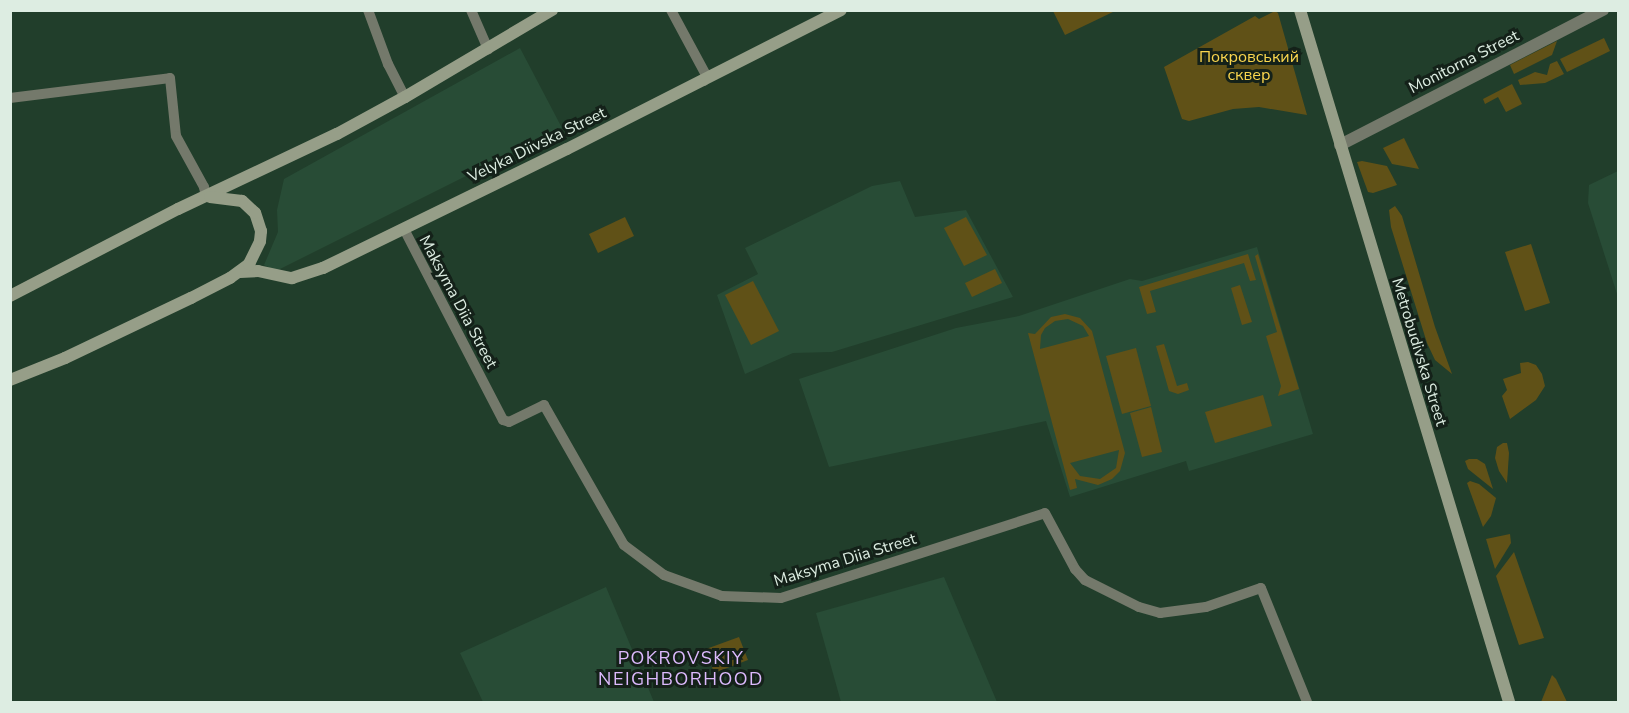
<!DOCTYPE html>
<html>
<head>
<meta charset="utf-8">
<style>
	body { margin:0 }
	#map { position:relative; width:1629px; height:713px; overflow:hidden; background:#213e2b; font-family:"Nunito Sans",sans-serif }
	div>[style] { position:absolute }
	.built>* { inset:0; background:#284c36 }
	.green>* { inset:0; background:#605117 }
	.minor>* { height:10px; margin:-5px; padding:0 5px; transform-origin:5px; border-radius:5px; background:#74796b }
	.tertiary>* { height:12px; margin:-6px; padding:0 6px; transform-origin:6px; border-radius:6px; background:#74796b }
	.secondary>* { height:12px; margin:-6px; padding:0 6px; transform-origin:6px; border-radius:6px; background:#969e88 }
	span { translate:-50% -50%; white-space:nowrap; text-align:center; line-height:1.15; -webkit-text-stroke:6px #142119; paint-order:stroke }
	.park-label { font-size:16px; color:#fad64e }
	.street-label { font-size:16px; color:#ddede2 }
	.neighbourhood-label { font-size:18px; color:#ddbafe; letter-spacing:1.5px }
	.frame { position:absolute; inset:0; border:12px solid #ddede2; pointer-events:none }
</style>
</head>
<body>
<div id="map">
	<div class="built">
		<i style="clip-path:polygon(520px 48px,562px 128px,276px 271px,264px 265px,278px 232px,277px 210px,284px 179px)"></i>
		<i style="clip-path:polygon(1618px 171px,1618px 297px,1588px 203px,1589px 185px)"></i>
		<i style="clip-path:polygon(900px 181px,915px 217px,966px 210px,1013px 297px,832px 352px,793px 353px,745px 374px,717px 295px,758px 274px,745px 248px,872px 186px)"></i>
		<i style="clip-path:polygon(1257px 247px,1313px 434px,1189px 471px,1186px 461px,1070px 497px,1046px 421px,829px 467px,799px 379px,956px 328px,1019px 316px,1130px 279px,1142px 281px)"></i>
		<i style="clip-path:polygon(944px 577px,997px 702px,841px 702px,816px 613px)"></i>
		<i style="clip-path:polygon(606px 587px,654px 702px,483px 702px,460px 653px)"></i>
	</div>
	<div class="green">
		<i style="clip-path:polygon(1053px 11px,1115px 11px,1065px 35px)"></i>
		<i style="clip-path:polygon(1275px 11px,1278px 13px,1307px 115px,1259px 107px,1233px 109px,1189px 121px,1182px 119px,1164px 67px,1255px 16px,1259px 19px)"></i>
		<i style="clip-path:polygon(1604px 38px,1610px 51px,1567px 72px,1560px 59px)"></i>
		<i style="clip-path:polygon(1557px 41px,1552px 55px,1514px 74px,1510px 65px)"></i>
		<i style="clip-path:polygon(1557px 61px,1564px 74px,1545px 83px,1520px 85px,1518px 80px,1535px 72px,1547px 75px,1550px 64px)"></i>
		<i style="clip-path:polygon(1512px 84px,1522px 104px,1506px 112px,1498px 97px,1485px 104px,1483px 99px)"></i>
		<i style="clip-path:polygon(1404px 138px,1419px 169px,1392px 164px,1383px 148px)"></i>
		<i style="clip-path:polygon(1362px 161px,1387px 166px,1397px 185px,1373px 193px,1368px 192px,1357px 162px)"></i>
		<i style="clip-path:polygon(1395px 206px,1402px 216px,1435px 327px,1452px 374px,1435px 360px,1427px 343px,1391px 227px,1389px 210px)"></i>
		<i style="clip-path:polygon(625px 217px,634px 236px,598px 253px,589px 234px)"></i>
		<i style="clip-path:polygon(966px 217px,987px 255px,964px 266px,944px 228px)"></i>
		<i style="clip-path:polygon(1531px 244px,1550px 303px,1525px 311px,1505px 252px)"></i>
		<i style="clip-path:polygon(1248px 254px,1256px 280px,1250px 281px,1244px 263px,1150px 291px,1156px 312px,1147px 314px,1139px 287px)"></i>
		<i style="clip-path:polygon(1258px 254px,1299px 389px,1278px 396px,1281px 386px,1266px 336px,1277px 332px,1255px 256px)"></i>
		<i style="clip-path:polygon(995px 269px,1002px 283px,972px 297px,965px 283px)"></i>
		<i style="clip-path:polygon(753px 281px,779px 331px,751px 345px,725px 295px)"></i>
		<i style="clip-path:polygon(1240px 285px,1252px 322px,1242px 325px,1231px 288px)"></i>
		<i style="clip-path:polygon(evenodd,1065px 314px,1080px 318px,1092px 331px,1125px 453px,1120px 471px,1112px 479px,1098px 485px,1075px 479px,1077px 488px,1070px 490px,1028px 333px,1035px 334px,1051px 317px,1065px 314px,1068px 319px,1083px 326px,1089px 336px,1040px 349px,1041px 335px,1045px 328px,1055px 321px,1068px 319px,1065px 314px,1119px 450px,1116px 468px,1100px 479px,1080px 476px,1070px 463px,1119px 450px)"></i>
		<i style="clip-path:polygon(1164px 344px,1177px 386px,1187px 383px,1189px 390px,1178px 394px,1169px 391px,1156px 346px)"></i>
		<i style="clip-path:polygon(1136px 348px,1151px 406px,1122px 414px,1106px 356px)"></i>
		<i style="clip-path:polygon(1528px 362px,1536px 365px,1542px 374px,1545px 386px,1536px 400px,1510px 419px,1502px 396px,1507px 390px,1503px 379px,1521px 373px,1520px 363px)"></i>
		<i style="clip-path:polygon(1263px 395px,1272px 426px,1215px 443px,1205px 412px)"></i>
		<i style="clip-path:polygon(1151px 407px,1162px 452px,1142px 457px,1130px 413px)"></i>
		<i style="clip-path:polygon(1503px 443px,1507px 443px,1509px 453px,1507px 483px,1499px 471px,1495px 458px,1497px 447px)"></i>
		<i style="clip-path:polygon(1469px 459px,1477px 459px,1485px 464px,1493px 489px,1468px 469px,1465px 461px)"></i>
		<i style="clip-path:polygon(1470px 481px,1479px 484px,1496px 498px,1491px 516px,1483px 527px,1467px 483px)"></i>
		<i style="clip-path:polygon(1510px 534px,1511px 543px,1495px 569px,1486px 539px)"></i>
		<i style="clip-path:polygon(1514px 552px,1544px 638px,1519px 645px,1496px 576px)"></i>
		<i style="clip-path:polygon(739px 637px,748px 660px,714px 673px,706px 649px)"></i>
		<i style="clip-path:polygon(1552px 675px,1556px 679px,1567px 702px,1541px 702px)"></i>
	</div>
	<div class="minor">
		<i style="left:368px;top:10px;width:58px;rotate:69.7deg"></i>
		<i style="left:388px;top:64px;width:37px;rotate:63deg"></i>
		<i style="left:471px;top:10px;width:43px;rotate:66.4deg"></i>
		<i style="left:671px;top:10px;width:74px;rotate:61.7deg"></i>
		<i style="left:706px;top:75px;width:6px;rotate:108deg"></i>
		<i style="left:10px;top:98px;width:161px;rotate:-7.1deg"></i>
		<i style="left:170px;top:78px;width:58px;rotate:84.1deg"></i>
		<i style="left:176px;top:136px;width:58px;rotate:61.2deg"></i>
		<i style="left:204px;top:187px;width:10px;rotate:79deg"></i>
		<i style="left:404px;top:229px;width:215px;rotate:62.6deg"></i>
		<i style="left:503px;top:420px;width:6px;rotate:18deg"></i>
		<i style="left:509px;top:422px;width:39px;rotate:-26deg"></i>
		<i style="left:544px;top:405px;width:161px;rotate:60.3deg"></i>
		<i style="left:624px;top:545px;width:50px;rotate:36.9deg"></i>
		<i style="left:664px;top:575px;width:62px;rotate:19.9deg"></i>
		<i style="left:722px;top:596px;width:59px;rotate:1.9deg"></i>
		<i style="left:781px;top:598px;width:277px;rotate:-17.8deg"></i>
		<i style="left:1045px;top:513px;width:64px;rotate:61.8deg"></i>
		<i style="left:1075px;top:569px;width:15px;rotate:48deg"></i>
		<i style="left:1085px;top:580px;width:60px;rotate:26.6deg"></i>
		<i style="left:1139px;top:607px;width:22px;rotate:16deg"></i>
		<i style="left:1160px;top:613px;width:46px;rotate:-7.4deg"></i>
		<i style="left:1206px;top:607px;width:58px;rotate:-19.1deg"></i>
		<i style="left:1261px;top:588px;width:123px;rotate:68deg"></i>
	</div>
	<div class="tertiary">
		<i style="left:1340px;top:145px;width:296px;rotate:-27.2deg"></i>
	</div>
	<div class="secondary">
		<i style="left:1300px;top:10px;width:723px;rotate:73.19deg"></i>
		<i style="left:240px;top:272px;width:18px;rotate:-3deg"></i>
		<i style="left:258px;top:271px;width:35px;rotate:12deg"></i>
		<i style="left:292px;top:278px;width:33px;rotate:-18deg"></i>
		<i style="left:323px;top:268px;width:271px;rotate:-26deg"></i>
		<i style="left:567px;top:149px;width:307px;rotate:-26.9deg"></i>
		<i style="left:10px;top:296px;width:189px;rotate:-27.4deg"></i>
		<i style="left:178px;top:209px;width:176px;rotate:-25.3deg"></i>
		<i style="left:337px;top:134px;width:77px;rotate:-28.6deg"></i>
		<i style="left:405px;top:97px;width:171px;rotate:-30.6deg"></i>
		<i style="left:10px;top:380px;width:59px;rotate:-21.8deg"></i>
		<i style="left:65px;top:358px;width:140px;rotate:-25.5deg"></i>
		<i style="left:191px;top:298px;width:44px;rotate:-27.1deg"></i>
		<i style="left:230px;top:278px;width:24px;rotate:-36deg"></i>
		<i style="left:249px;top:264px;width:25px;rotate:-64deg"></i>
		<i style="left:260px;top:241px;width:10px;rotate:-84deg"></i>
		<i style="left:261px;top:231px;width:19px;rotate:-108deg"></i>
		<i style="left:255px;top:213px;width:18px;rotate:-137deg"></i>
		<i style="left:242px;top:201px;width:32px;rotate:-173deg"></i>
	</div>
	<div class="park-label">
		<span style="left:1249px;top:66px">Покровський<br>сквер</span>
	</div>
	<div class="street-label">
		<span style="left:1464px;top:62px;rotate:-27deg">Monitorna Street</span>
		<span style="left:537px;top:145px;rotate:-26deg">Velyka Diivska Street</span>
		<span style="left:458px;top:302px;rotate:62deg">Maksyma Diia Street</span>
		<span style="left:1419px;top:352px;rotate:73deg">Metrobudivska Street</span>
		<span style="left:845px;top:560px;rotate:-17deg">Maksyma Diia Street</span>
	</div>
	<div class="neighbourhood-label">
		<span style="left:681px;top:669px">POKROVSKIY<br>NEIGHBORHOOD</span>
	</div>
	<div class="frame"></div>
</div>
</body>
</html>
